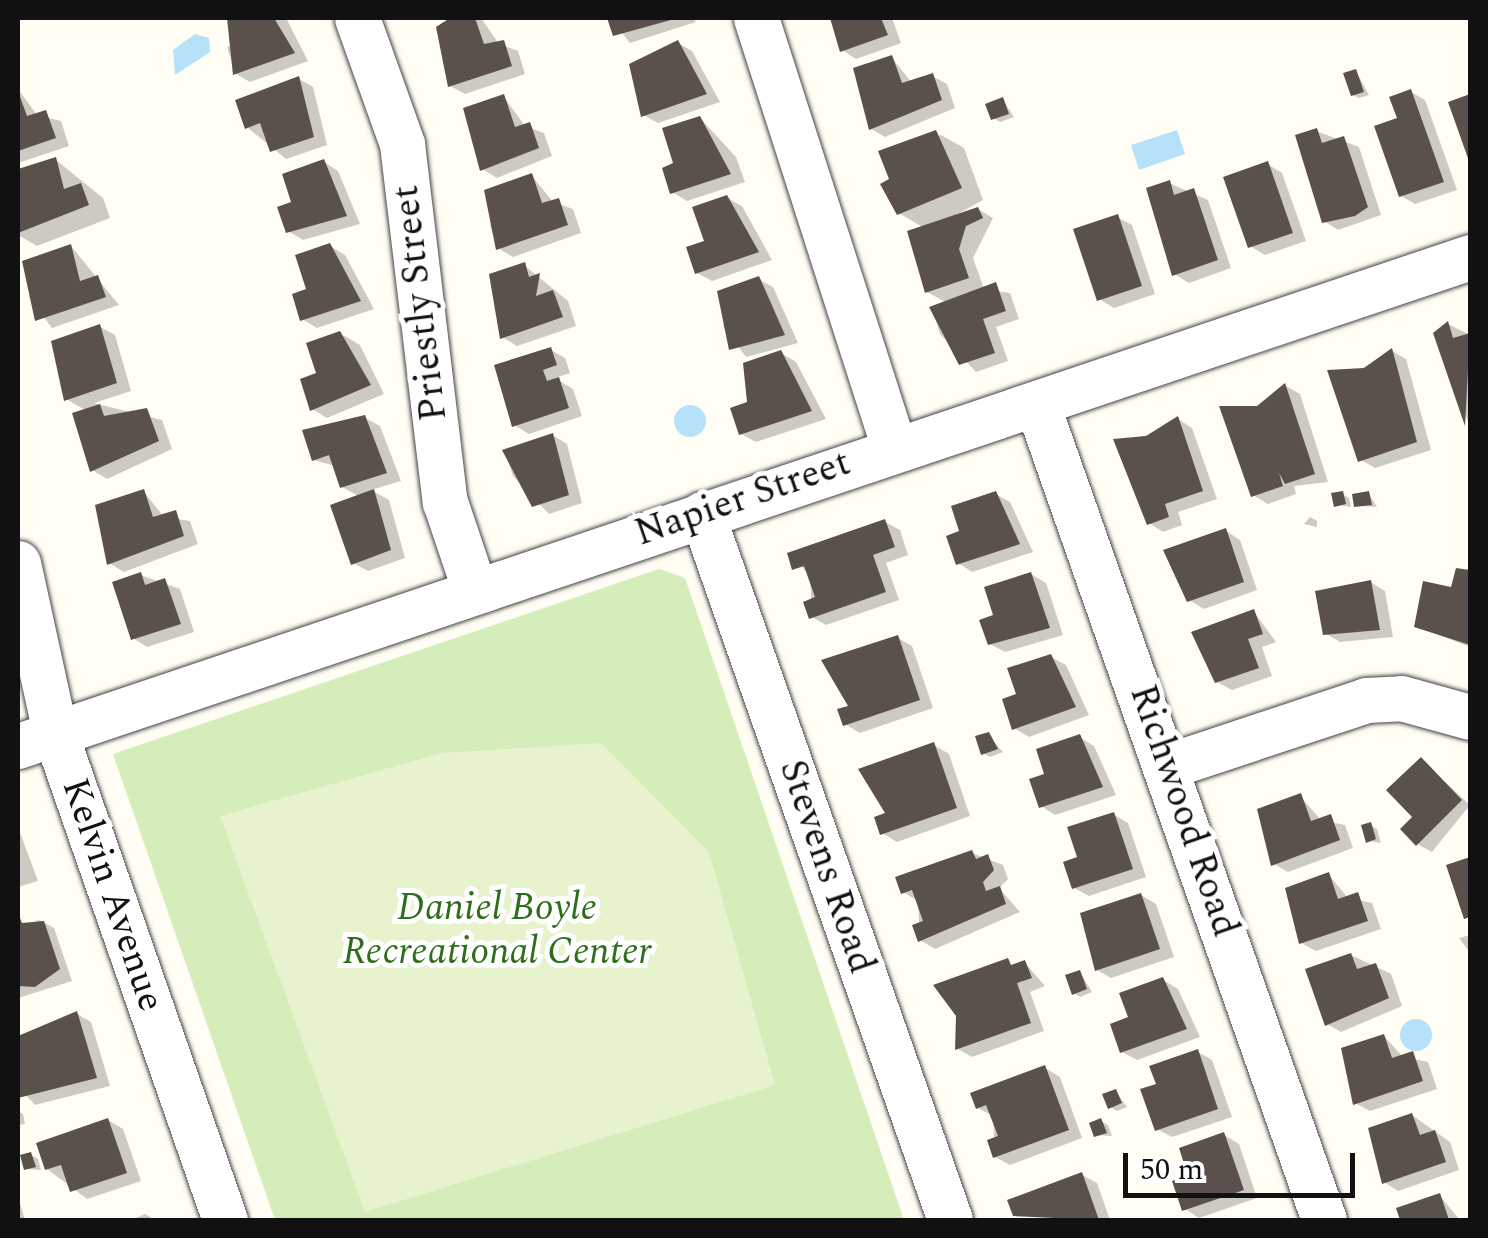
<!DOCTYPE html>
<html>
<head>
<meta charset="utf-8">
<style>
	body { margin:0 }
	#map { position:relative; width:1488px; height:1238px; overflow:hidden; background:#fffdf4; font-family:Spectral,serif }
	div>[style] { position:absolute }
	.green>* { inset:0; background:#d5edba }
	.pitch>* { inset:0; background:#e7f3cd }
	.water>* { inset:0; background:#b5e2fa }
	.round { border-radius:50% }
	.shadow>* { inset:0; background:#0003 }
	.building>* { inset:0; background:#5a514c }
	.roads { filter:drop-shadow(0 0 2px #444) drop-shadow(0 0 2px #444) }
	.minor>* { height:45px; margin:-22.5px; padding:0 22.5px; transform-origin:22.5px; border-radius:22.5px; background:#fff }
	span { translate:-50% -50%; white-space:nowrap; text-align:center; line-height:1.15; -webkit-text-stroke:10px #fff; paint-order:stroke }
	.street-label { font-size:38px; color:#111 }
	.park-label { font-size:38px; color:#2e6e1b; font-style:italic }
	.frame { position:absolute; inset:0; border:20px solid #111; pointer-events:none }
	.scale { position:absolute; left:1123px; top:1153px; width:232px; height:45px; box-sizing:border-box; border:5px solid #111; border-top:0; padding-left:12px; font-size:30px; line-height:35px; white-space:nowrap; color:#111; -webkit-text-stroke:8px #fff; paint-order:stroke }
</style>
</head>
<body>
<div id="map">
	<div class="green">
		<i style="clip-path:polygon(659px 569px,685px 578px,904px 1220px,275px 1220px,113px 754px)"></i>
	</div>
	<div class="pitch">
		<i style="clip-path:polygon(601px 743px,709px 852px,775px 1085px,365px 1212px,220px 816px,441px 753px)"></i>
	</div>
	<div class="water">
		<i style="clip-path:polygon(195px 34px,209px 38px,210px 52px,175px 75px,173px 50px)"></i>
		<i style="clip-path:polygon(1177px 130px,1185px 154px,1139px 170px,1131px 145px)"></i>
		<i class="round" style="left:674px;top:405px;width:32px;height:32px"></i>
		<i class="round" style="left:1400px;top:1019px;width:32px;height:32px"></i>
	</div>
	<div class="shadow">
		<i style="clip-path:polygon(230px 18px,286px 18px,308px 61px,250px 82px,236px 74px,227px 47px,238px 43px)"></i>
		<i style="clip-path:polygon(481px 18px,499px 44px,518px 51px,525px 74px,465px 94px,450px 86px,441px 23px)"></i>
		<i style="clip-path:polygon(610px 18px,693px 18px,696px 22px,630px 43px)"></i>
		<i style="clip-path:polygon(834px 18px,892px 18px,901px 43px,856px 59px,842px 50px)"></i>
		<i style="clip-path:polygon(678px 43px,692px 51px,720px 102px,658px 123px,643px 115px)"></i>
		<i style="clip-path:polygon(892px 58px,912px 83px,932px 76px,947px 84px,955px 108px,885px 137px,871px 129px)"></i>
		<i style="clip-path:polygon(1356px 71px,1369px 95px,1359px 98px,1353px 95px)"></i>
		<i style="clip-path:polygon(299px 79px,313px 87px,327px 145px,286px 159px,247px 127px)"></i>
		<i style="clip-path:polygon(18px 89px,37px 115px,61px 121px,69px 146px,18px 163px)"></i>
		<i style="clip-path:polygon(1411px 92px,1425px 100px,1457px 190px,1415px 204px,1401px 196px,1400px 119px)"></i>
		<i style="clip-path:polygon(504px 97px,525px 126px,544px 133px,552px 156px,497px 178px,482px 169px)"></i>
		<i style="clip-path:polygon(1003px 100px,1014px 117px,1000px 122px,993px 118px)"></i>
		<i style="clip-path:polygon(700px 118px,736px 157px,745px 182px,687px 201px,672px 192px,676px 164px)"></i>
		<i style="clip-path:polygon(1316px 131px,1359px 147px,1381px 215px,1338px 230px,1324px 221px)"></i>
		<i style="clip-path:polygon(941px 135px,964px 148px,983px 200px,943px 222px,978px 209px,993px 218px,973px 258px,984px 289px,1010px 293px,1019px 319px,996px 327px,1008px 361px,976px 372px,940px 334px,932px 309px,947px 303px,927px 292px,924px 228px,899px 213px,882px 153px)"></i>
		<i style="clip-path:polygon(56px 160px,103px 198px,110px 218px,37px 246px,18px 235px,18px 172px)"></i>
		<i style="clip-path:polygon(324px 162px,338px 171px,360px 224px,303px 240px,288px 231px,294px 204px)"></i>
		<i style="clip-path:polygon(1267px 164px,1282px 173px,1306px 241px,1265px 255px,1250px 246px)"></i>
		<i style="clip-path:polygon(532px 176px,553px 202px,573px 209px,581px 233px,513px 257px,498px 248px,490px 225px)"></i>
		<i style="clip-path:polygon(1169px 183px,1208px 200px,1231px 268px,1189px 283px,1174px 274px)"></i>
		<i style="clip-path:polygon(727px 198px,742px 206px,772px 260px,712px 281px,697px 273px)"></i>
		<i style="clip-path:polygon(1117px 217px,1132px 225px,1155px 294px,1114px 308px,1099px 299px)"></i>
		<i style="clip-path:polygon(71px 246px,119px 305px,52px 328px,29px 297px)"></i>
		<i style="clip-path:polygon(330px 246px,345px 255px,374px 309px,317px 328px,302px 319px)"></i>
		<i style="clip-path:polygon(524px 265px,568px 301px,576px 326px,517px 346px,502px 337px)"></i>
		<i style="clip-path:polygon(758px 279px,773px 287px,798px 343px,746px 357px,723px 326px)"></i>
		<i style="clip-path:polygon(1448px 324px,1470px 335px,1470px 427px,1436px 334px)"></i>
		<i style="clip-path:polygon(100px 327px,115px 335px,131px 391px,94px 403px,162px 420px,172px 449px,107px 479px,92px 470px,87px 411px,66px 399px)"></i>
		<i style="clip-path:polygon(345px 336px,360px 345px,384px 394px,327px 418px,312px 409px,319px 375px,309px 345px)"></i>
		<i style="clip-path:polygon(551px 350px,565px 358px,570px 373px,555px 378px,573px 389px,582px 416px,529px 434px,514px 425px)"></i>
		<i style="clip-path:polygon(1392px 351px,1406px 359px,1431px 450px,1375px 468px,1361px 460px,1331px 371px,1354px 373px)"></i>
		<i style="clip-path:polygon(781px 353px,796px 362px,826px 419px,756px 442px,741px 434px)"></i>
		<i style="clip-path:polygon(1286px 386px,1300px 394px,1328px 482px,1294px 486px,1296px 494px,1268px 504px,1253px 495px)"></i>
		<i style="clip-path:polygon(365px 418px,380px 426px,401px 481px,371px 490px,389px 500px,405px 558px,368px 571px,353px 563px,360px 497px,342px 487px,335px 466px,314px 460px)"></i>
		<i style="clip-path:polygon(1178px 419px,1192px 428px,1217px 499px,1178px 512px,1182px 525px,1163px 532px,1149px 523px,1116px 441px,1167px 432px,1164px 424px)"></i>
		<i style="clip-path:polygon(552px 435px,567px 444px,582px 503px,549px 514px,513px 476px,505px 451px)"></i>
		<i style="clip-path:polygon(144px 492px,164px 517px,190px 521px,198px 544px,124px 572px,109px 563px)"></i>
		<i style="clip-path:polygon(995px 494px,1010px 502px,1033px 552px,972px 572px,958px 563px)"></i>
		<i style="clip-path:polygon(1342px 494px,1349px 498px,1351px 507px,1337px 505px)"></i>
		<i style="clip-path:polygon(1369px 494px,1377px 507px,1357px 506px)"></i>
		<i style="clip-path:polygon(1310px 517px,1317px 521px,1317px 527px,1304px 524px)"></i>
		<i style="clip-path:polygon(885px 522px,900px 530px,908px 555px,886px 563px,899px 600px,826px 625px,812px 617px,810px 576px,791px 555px)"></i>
		<i style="clip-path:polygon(1226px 531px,1240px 540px,1257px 590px,1204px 609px,1189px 600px)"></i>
		<i style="clip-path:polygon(1458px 570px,1470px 573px,1470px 647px,1416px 626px,1453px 590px)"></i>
		<i style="clip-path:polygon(1031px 574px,1046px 583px,1063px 635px,1005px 652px,990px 644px)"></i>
		<i style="clip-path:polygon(140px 575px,180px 589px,194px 632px,147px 647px,133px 638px)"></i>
		<i style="clip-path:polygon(1370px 582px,1385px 591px,1393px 637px,1340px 642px,1325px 633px)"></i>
		<i style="clip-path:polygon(1254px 612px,1276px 642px,1262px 647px,1272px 676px,1232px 690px,1217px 682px)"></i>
		<i style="clip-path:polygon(898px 638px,912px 646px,933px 708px,860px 733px,845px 724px,851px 707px,824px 662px)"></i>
		<i style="clip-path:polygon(1051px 657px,1066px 665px,1089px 715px,1029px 737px,1014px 728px,1019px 696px)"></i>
		<i style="clip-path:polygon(1079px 737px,1094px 746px,1116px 795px,1055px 815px,1041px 806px,1047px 775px)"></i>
		<i style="clip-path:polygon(994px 742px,1003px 752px,990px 757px,983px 753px)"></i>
		<i style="clip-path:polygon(934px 745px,949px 754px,970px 816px,897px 842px,882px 833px,889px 815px)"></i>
		<i style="clip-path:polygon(1421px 760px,1470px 805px,1432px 852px,1417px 844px)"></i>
		<i style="clip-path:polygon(1300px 796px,1321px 820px,1345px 825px,1353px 848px,1288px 872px,1274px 864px)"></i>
		<i style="clip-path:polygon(1113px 814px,1128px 823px,1146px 877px,1089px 896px,1074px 888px,1081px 859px)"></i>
		<i style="clip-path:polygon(1370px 825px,1377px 829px,1381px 843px,1368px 841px)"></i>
		<i style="clip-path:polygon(18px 827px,38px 881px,18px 887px)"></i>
		<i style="clip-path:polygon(972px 853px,1003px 865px,1008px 879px,999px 888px,1020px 912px,935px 949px,920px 940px,918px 901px,903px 892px)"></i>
		<i style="clip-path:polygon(1329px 875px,1348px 898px,1372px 903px,1381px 929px,1316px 951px,1301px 943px)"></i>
		<i style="clip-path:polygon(1141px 895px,1156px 904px,1174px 957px,1111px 978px,1097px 970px)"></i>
		<i style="clip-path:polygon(39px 920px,54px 928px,72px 981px,18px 998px,18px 927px)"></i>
		<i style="clip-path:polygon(1470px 935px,1470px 949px,1468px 950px,1459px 938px)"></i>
		<i style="clip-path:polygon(1351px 955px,1391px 974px,1402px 1006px,1341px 1032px,1327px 1024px)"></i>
		<i style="clip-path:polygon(1025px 963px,1045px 986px,1030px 992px,1044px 1031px,972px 1057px,958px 1049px)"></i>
		<i style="clip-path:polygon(1080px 972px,1092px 992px,1080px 997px,1074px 993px)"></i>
		<i style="clip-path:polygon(1163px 980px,1178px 989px,1200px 1037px,1137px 1060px,1122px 1052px)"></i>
		<i style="clip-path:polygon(77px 1014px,91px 1022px,110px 1086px,35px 1105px,18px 1087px,18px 1039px)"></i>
		<i style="clip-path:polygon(1384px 1036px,1403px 1057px,1428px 1062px,1437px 1089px,1370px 1111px,1355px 1103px)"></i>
		<i style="clip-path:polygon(1198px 1052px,1212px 1060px,1232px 1117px,1172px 1137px,1157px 1129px,1159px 1086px)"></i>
		<i style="clip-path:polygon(1045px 1068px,1060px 1077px,1082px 1138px,1010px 1165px,995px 1157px,993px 1116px,978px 1108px)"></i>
		<i style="clip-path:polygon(1116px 1092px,1127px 1107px,1117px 1111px,1110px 1107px)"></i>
		<i style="clip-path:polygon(18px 1111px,23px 1114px,25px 1124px,18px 1125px)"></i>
		<i style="clip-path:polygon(1412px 1115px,1450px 1142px,1459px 1170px,1398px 1191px,1384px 1182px)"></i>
		<i style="clip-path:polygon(108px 1120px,123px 1129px,141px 1181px,87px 1199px,47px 1169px)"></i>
		<i style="clip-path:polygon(1101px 1121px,1108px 1125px,1112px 1136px,1096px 1135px)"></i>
		<i style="clip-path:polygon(1224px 1135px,1239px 1144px,1257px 1198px,1199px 1218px,1185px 1209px,1191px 1177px)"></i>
		<i style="clip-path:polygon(31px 1155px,38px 1159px,41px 1170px,26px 1169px)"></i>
		<i style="clip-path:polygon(1082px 1175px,1097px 1183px,1110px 1220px,1015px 1214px)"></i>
		<i style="clip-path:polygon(1440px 1196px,1460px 1220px,1401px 1220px,1399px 1210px)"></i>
		<i style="clip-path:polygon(18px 1197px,25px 1220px,18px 1220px)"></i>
		<i style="clip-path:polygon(145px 1214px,155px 1220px,131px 1220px)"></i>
	</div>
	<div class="building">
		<i style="clip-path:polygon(227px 18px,274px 18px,295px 53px,233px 75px)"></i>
		<i style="clip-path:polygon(450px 18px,475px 18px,484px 44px,504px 40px,512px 66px,448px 87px,436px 27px)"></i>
		<i style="clip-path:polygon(607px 18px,678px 18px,613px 36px)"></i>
		<i style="clip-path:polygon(830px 18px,881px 18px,888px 35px,840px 52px)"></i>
		<i style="clip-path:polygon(678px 40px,707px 94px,641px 117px,629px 64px)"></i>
		<i style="clip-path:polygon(892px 55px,902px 83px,933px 73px,942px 100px,869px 130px,853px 68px)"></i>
		<i style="clip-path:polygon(1356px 69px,1364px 92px,1351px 96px,1343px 73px)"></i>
		<i style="clip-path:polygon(299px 76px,314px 137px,270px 152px,260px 123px,245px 129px,235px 100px)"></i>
		<i style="clip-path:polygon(1411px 89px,1444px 182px,1399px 197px,1374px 126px,1397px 118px,1389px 97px)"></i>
		<i style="clip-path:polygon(18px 91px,27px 116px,46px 110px,56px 138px,18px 151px)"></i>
		<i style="clip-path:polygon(504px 94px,515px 127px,530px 122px,539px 148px,480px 171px,463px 108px)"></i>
		<i style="clip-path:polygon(1470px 94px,1470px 164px,1448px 102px)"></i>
		<i style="clip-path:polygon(1003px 97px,1009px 114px,991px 120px,985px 104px)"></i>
		<i style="clip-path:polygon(700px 116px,731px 174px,670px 194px,662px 168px,673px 163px,662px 128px)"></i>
		<i style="clip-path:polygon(1317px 128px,1322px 143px,1344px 136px,1368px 207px,1355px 216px,1322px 223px,1295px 135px)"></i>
		<i style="clip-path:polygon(936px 130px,962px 188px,897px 215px,880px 184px,889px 179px,878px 151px)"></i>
		<i style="clip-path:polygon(56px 157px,64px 189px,81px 183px,89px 205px,18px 233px,18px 169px)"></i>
		<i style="clip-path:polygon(324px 159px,347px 216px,286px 233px,277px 207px,291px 202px,282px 174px)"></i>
		<i style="clip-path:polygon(1268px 161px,1293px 233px,1248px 248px,1223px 177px)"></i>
		<i style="clip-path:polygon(532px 173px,542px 203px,559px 198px,568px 225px,496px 250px,484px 190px)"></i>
		<i style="clip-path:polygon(1170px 180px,1174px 195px,1194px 188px,1218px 260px,1172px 276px,1146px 188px)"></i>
		<i style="clip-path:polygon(727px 195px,759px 252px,695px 274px,686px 247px,704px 241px,692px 207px)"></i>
		<i style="clip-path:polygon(978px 207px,983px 218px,966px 226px,959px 249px,969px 278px,925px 293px,907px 231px)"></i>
		<i style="clip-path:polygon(1118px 214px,1142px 286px,1097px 301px,1073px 229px)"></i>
		<i style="clip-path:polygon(330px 243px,361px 301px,300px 321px,292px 294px,306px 289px,295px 255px)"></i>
		<i style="clip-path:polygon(71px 244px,80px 281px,98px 275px,106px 297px,35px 321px,22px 261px)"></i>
		<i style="clip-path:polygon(525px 262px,529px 277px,540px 273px,536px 296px,553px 290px,563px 317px,500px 339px,489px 274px)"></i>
		<i style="clip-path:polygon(759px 276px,785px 335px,729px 350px,717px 291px)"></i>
		<i style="clip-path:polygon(996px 282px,1006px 311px,983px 319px,995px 353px,959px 365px,929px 307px)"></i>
		<i style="clip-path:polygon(1448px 321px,1453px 338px,1470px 333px,1465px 426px,1433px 333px)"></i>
		<i style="clip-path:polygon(100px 324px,117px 383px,64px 401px,51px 341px)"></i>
		<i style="clip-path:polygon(340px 331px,371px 385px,310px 411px,300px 379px,316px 373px,306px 343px)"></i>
		<i style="clip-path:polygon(551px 347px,557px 365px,543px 370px,547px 381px,559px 377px,569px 408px,512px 427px,494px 365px)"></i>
		<i style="clip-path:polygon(1392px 348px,1417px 442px,1358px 462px,1327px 370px,1364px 368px)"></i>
		<i style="clip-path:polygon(781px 350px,812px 411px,739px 435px,730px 408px,747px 402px,743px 363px)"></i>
		<i style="clip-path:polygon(1285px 383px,1315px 474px,1285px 484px,1279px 473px,1283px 486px,1251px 497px,1219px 406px,1257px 406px)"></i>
		<i style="clip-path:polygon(100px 404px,104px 416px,147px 408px,159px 441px,90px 472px,72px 413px)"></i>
		<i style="clip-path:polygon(365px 415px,387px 473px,340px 488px,329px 455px,312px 461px,302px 430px)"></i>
		<i style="clip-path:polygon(1178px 416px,1203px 491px,1165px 504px,1169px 517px,1147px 525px,1113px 439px,1146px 436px)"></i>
		<i style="clip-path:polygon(553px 433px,569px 495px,532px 507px,502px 450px)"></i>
		<i style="clip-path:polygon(144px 489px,153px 517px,176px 510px,184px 536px,107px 565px,95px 505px)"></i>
		<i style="clip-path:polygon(374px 489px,391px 550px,351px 565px,330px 505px)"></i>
		<i style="clip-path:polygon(996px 491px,1020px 544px,956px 565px,946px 536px,959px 531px,951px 506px)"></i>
		<i style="clip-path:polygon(1343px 491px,1346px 504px,1334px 507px,1331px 493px)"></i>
		<i style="clip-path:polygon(1369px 491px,1372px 505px,1354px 507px,1352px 494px)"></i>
		<i style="clip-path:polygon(885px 519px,895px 547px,873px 555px,886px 592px,809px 619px,803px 602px,815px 597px,804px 566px,792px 570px,787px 553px)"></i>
		<i style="clip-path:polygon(1226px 528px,1244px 582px,1187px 602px,1163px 550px)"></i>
		<i style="clip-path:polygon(1456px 568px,1470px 570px,1470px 645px,1414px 627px,1423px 581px,1451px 587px)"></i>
		<i style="clip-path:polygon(141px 572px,145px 585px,165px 578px,181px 624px,131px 640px,112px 582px)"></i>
		<i style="clip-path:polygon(1031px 572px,1050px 628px,988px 645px,979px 620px,993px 615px,984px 587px)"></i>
		<i style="clip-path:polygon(1371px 580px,1380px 630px,1323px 635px,1315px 591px)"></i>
		<i style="clip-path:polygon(1254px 609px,1263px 634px,1248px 639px,1259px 668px,1215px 683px,1191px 632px)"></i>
		<i style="clip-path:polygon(898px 635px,920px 700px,843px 726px,837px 709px,848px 706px,821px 660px)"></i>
		<i style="clip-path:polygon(1051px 654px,1076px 707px,1012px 730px,1002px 699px,1016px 694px,1007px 668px)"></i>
		<i style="clip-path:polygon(989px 732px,998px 749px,981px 755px,975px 736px)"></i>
		<i style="clip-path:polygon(1080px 734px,1103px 787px,1039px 808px,1029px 779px,1044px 774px,1036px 749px)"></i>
		<i style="clip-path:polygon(934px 742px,957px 808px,880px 835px,874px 817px,885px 813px,858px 769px)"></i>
		<i style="clip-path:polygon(1421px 757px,1462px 800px,1416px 846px,1400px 829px,1412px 817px,1386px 790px)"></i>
		<i style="clip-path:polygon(1301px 793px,1311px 821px,1331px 814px,1340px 840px,1271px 866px,1257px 809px)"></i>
		<i style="clip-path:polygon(1114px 812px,1133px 869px,1072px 889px,1063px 862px,1077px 857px,1067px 827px)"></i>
		<i style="clip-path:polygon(1371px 822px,1376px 839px,1366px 843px,1361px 825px)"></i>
		<i style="clip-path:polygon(972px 850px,976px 859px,988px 854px,994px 870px,983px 882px,986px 891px,1000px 886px,1006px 904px,918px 942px,912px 925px,923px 921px,912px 890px,901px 894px,895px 877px)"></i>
		<i style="clip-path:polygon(1470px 857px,1470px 917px,1464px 919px,1446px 865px)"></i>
		<i style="clip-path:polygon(1329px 872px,1338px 899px,1358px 892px,1368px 921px,1299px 944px,1285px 888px)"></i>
		<i style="clip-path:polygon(1141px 893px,1160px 949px,1095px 971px,1080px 913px)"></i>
		<i style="clip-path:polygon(18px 913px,22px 923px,44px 921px,60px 969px,35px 987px,18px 986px)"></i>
		<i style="clip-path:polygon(1351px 953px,1357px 969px,1376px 963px,1389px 998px,1325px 1026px,1305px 969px)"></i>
		<i style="clip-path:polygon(1008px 958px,1011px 965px,1025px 960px,1032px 978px,1017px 983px,1031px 1023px,955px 1050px,956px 1016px,933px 985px)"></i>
		<i style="clip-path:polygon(1080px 970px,1087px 989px,1072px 995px,1065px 975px)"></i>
		<i style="clip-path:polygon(1163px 977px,1187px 1029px,1120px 1053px,1110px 1024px,1128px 1017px,1119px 993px)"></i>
		<i style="clip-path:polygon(77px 1011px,97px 1078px,18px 1098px,18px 1036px)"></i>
		<i style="clip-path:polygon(1384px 1034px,1392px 1058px,1413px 1051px,1423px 1081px,1353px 1105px,1341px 1048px)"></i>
		<i style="clip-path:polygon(1198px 1049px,1218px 1109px,1155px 1131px,1140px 1089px,1156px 1084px,1149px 1066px)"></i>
		<i style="clip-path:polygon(1045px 1065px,1069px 1130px,993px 1158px,987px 1140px,998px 1136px,986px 1105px,976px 1109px,970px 1093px)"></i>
		<i style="clip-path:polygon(1116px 1089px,1122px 1103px,1108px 1109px,1102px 1094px)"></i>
		<i style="clip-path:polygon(1412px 1113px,1420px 1135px,1435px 1130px,1446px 1162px,1382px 1184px,1368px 1128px)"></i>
		<i style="clip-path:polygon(108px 1118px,127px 1173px,70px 1192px,61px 1165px,45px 1170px,36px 1143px)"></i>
		<i style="clip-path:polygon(1101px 1118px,1107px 1133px,1094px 1137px,1089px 1123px)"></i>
		<i style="clip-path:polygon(1224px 1132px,1244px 1190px,1182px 1211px,1172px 1181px,1188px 1176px,1179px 1148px)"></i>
		<i style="clip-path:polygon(31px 1152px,36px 1167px,24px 1170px,20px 1155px)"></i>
		<i style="clip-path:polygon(1082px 1172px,1099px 1220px,1013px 1216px,1007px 1200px)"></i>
		<i style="clip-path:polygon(1440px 1193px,1449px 1220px,1400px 1220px,1396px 1208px)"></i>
	</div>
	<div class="roads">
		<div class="minor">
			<i style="left:357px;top:18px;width:134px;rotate:70.3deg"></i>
			<i style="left:402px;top:144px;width:361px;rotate:83.2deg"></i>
			<i style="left:445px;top:502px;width:94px;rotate:71.4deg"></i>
			<i style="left:756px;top:18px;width:451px;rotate:72.2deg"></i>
			<i style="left:1037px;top:404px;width:865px;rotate:70.62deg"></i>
			<i style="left:702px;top:514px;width:748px;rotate:70.64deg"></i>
			<i style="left:18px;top:563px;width:174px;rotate:77.7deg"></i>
			<i style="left:55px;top:733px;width:516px;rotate:70.76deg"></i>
			<i style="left:18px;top:746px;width:1532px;rotate:-18.61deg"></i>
			<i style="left:1168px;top:766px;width:209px;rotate:-18.4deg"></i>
			<i style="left:1366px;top:700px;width:35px;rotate:-3deg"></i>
			<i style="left:1401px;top:698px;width:72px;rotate:15.4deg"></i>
		</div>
	</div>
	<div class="street-label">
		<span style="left:421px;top:303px;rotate:-97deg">Priestly Street</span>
		<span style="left:743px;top:499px;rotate:-19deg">Napier Street</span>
		<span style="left:1183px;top:811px;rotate:71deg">Richwood Road</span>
		<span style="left:826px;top:867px;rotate:71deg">Stevens Road</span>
		<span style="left:112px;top:895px;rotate:71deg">Kelvin Avenue</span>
	</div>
	<div class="park-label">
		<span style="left:497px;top:931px">Daniel Boyle<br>Recreational Center</span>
	</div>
	<div class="frame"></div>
	<div class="scale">50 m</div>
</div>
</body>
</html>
